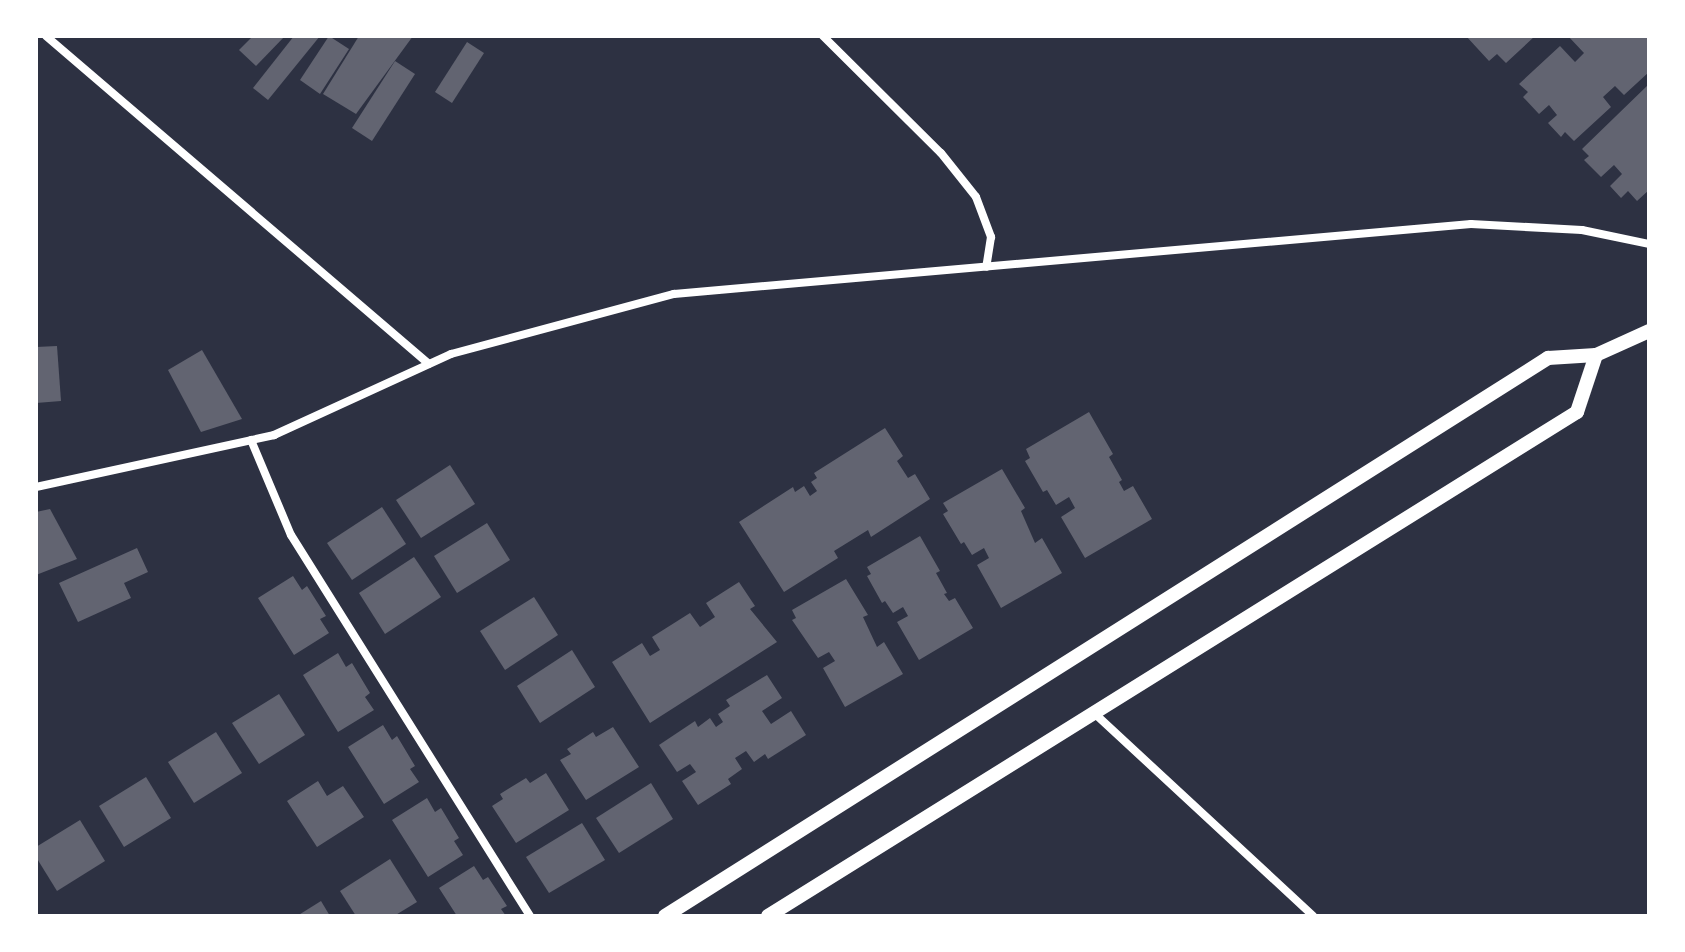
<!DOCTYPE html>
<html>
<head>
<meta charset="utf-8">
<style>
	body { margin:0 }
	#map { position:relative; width:1685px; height:952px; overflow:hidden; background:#2d3142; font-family:Quicksand,sans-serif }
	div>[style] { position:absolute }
	.building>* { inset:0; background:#626471 }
	.minor>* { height:8px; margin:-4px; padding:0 4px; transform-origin:4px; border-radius:4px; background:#fff }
	.tertiary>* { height:14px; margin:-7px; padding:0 7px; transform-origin:7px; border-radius:7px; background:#fff }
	span { translate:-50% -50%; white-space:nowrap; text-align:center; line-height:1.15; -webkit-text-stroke:8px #fff; paint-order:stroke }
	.frame { position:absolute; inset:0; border:38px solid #fff; pointer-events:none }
</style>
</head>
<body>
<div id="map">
	<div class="building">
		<i style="clip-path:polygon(253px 36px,285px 36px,256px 66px,239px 50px)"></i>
		<i style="clip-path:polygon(294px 36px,320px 36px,268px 100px,253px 88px)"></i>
		<i style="clip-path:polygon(329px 36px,349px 49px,320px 94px,300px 80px)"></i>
		<i style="clip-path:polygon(359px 36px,413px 36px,356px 114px,323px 94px)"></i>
		<i style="clip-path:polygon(1466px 36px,1535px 36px,1506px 63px,1497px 54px,1489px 61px)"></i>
		<i style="clip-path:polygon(1568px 36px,1649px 36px,1649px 72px,1624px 95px,1615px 86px,1603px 97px,1611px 107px,1574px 141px,1565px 132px,1561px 137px,1548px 123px,1557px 115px,1549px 105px,1539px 114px,1523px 97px,1528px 92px,1519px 84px,1560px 46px,1575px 62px,1584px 53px)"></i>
		<i style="clip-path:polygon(467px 42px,484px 53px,452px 103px,435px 92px)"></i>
		<i style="clip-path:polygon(395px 61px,415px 74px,372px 141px,352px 128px)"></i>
		<i style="clip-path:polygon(1649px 84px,1649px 190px,1637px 201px,1628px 191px,1621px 198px,1610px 186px,1622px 174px,1614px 165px,1601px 177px,1584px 160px,1589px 156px,1582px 149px)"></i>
		<i style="clip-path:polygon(57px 346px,61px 401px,36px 403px,36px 347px)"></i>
		<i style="clip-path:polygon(202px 350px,242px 419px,201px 432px,168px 370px)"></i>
		<i style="clip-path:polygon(1089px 412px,1113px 454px,1109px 457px,1122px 480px,1119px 482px,1124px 491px,1133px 486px,1152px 519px,1085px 558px,1061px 517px,1075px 508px,1069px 497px,1056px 505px,1047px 490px,1043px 492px,1025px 461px,1030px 458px,1026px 449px)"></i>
		<i style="clip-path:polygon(885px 428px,903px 456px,897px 461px,908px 478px,915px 474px,930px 499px,871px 537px,868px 530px,834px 551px,838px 558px,784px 592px,739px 522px,793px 487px,795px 492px,804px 486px,810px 496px,817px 491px,811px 482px,817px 478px,814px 473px)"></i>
		<i style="clip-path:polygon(450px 465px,475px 504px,421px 538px,396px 500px)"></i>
		<i style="clip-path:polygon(1002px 469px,1025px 508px,1021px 511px,1035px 543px,1042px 538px,1062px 573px,1001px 608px,977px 565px,989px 558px,984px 548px,972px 555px,964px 542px,961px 544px,943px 514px,948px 511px,943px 503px)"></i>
		<i style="clip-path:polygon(382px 507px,406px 544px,352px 580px,327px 543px)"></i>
		<i style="clip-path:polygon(50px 509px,77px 559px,36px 575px,36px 512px)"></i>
		<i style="clip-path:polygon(487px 523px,510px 560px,457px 593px,434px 556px)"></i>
		<i style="clip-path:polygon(920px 536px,940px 571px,936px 573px,947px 593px,944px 594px,949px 601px,955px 598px,973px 628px,919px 660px,897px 622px,908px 616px,903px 607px,893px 613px,885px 601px,882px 603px,867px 576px,871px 574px,867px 567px)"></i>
		<i style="clip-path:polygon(137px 548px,148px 572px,124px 583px,131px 598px,78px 622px,59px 583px)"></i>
		<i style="clip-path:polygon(414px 557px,441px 597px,385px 634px,359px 593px)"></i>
		<i style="clip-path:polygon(293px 576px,302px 590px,307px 586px,326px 616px,320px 619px,329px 633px,294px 655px,258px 598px)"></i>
		<i style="clip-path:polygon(846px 579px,868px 615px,863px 617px,877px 647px,884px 642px,903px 674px,845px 707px,823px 668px,835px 661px,829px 652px,818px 658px,792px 620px,796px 618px,792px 610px)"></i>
		<i style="clip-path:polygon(739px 582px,755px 606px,750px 609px,777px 642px,650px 723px,612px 662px,642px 643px,650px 656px,660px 650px,652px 637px,690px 613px,700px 627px,715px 617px,706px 603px)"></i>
		<i style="clip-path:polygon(534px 597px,558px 635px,505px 670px,480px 631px)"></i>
		<i style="clip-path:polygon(572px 650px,595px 687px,540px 723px,517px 686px)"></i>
		<i style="clip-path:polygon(338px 653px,346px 667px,352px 663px,370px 693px,365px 697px,374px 710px,338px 732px,303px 675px)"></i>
		<i style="clip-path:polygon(767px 675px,782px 698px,762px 711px,771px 724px,791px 711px,806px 735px,768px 759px,765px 754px,754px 762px,746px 751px,735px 758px,742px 769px,728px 779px,731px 784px,698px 805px,682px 781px,696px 772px,690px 764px,677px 772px,659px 745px,695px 721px,698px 727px,710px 718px,716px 727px,723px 722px,718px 714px,730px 706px,726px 700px)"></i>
		<i style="clip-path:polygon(279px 694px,305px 735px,259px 764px,232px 723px)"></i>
		<i style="clip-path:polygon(383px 725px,392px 740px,397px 736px,415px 766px,410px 769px,419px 782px,384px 804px,348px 747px)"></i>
		<i style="clip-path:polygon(613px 727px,639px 767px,586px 800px,560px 760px,571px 754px,567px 749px,593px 732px,596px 737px)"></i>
		<i style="clip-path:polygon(216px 732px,242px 773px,194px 803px,168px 762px)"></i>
		<i style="clip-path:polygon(546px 773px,569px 810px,516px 843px,492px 806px,503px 799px,500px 794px,526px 778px,530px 783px)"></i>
		<i style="clip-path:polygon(146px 777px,171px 818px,124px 847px,99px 806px)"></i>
		<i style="clip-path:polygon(318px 781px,327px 796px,343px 786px,364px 817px,317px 847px,287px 801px)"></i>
		<i style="clip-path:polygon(651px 783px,673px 819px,619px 853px,596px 818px)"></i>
		<i style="clip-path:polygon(427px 798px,435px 812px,441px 808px,459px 838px,454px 841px,463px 855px,428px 877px,392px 820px)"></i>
		<i style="clip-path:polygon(80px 820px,105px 861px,57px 891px,36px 857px,36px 847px)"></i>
		<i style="clip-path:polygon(582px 823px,605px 860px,549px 893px,526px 857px)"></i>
		<i style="clip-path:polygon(390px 859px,417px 902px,394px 916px,356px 916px,340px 891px)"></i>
		<i style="clip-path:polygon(474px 866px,483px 880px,488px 877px,507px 906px,501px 909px,506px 916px,457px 916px,439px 888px)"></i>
		<i style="clip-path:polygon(321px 901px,330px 916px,297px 916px)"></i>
	</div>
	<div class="minor">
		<i style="left:46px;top:36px;width:504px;rotate:40.58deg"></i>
		<i style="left:823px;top:36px;width:166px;rotate:44.8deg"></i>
		<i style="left:941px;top:153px;width:56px;rotate:51.5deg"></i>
		<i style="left:976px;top:197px;width:43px;rotate:69.4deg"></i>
		<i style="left:991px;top:237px;width:30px;rotate:99deg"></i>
		<i style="left:251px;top:440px;width:103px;rotate:67.2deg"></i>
		<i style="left:291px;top:535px;width:450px;rotate:57.9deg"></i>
		<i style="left:36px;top:487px;width:244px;rotate:-12.3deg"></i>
		<i style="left:274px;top:435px;width:195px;rotate:-24.6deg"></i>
		<i style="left:451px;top:354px;width:231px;rotate:-15.1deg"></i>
		<i style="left:674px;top:294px;width:800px;rotate:-5.02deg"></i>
		<i style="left:1471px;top:224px;width:111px;rotate:3.1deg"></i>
		<i style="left:1582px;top:230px;width:68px;rotate:11.8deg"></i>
		<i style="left:1093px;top:712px;width:300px;rotate:42.8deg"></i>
	</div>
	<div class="tertiary">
		<i style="left:665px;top:916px;width:1045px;rotate:-32.29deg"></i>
		<i style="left:1548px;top:358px;width:48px;rotate:-3.6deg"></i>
		<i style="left:1596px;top:355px;width:58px;rotate:-24.4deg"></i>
		<i style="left:768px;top:916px;width:953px;rotate:-31.92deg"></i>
		<i style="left:1577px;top:412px;width:60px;rotate:-71.6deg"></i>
	</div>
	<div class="frame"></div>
</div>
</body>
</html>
